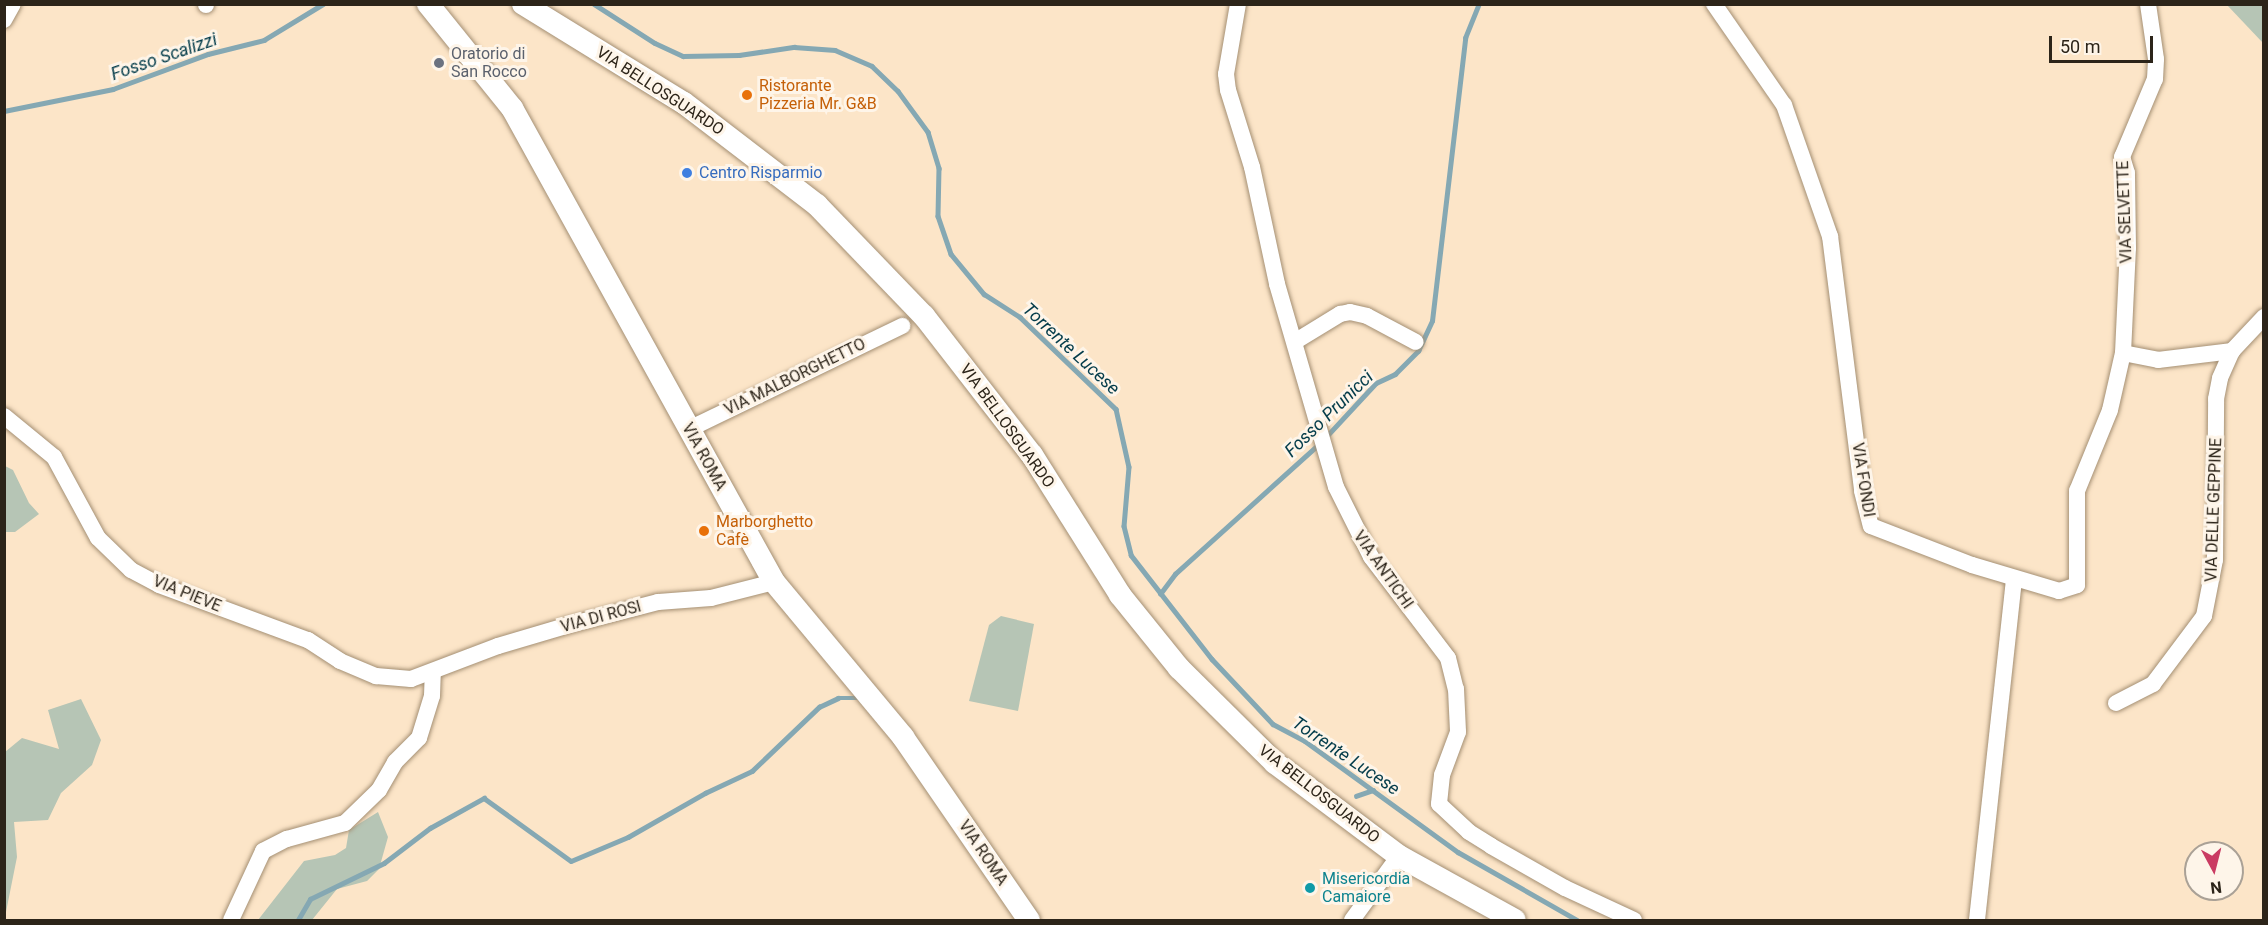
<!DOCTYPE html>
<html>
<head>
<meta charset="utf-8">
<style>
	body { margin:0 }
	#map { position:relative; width:2268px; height:925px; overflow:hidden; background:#fce5c8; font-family:Roboto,sans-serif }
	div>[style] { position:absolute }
	.green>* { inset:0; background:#b6c5b5 }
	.stream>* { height:4.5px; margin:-2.25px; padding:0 2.25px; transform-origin:2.25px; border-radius:2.25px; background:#85a8b3 }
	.roads { filter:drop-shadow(0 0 2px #a48f73) drop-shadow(0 0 2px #a48f73) }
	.street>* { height:16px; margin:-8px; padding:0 8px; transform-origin:8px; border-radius:8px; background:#fff }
	.secondary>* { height:22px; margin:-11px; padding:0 11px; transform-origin:11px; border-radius:11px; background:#fff }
	.dots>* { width:16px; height:16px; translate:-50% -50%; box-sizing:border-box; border:3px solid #fef5e9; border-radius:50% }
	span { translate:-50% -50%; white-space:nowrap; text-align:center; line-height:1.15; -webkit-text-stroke:6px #fef5e9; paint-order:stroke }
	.worship-label { font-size:16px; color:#5b616d }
	.left { translate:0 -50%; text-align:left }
	.food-label { font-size:16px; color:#c56008 }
	.street-label { font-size:16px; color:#2c2419 }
	.shop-label { font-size:16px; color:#366cbe }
	.culture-label { font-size:16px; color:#0d838f }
	.water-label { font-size:18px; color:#043c4a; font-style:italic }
	.frame { position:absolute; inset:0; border:6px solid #2c2419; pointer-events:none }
	.north { position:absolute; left:2184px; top:841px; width:60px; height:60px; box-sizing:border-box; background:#fef5e9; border:2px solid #aaa196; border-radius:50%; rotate:173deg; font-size:16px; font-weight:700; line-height:24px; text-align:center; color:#2c2419 }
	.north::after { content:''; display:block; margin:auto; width:21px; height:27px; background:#ca3b62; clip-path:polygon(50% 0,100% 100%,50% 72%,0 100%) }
	.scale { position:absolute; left:2049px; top:36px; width:104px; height:27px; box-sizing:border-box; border:3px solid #2c2419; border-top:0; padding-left:8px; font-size:18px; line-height:21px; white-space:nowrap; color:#2c2419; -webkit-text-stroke:4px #fef5e9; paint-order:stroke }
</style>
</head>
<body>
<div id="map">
	<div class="green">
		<i style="clip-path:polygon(2227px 5px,2263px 5px,2263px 43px)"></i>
		<i style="clip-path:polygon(5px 466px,13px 470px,29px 503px,39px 514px,15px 532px,5px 532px)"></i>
		<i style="clip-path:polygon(1001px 616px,1034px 624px,1018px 711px,969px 701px,989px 625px)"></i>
		<i style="clip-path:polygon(81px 699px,101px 740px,92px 765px,61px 793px,48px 820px,14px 822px,17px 857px,5px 917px,5px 752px,22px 738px,59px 749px,48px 710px)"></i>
		<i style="clip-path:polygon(378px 812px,388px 837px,379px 869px,367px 881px,337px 889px,312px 920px,258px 920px,304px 861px,335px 855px,346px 848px,349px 830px)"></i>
	</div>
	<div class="stream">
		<i style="left:594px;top:4px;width:72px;rotate:32.6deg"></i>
		<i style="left:655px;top:43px;width:31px;rotate:25deg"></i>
		<i style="left:683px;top:56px;width:56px;rotate:-1deg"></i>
		<i style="left:739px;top:55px;width:56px;rotate:-8.3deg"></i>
		<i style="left:794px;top:47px;width:41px;rotate:4.2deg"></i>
		<i style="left:835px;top:50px;width:40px;rotate:23.4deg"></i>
		<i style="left:872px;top:66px;width:36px;rotate:44deg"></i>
		<i style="left:898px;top:91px;width:51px;rotate:53.8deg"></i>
		<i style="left:928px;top:132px;width:38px;rotate:73deg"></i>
		<i style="left:939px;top:168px;width:48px;rotate:91.2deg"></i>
		<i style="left:938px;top:216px;width:40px;rotate:71.1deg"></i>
		<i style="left:951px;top:254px;width:52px;rotate:50.5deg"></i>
		<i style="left:984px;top:294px;width:43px;rotate:32.6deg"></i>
		<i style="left:1020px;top:317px;width:133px;rotate:43.8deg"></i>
		<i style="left:1116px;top:409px;width:59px;rotate:77.4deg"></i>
		<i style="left:1129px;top:467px;width:59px;rotate:94.8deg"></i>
		<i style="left:1124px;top:526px;width:30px;rotate:76deg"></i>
		<i style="left:1131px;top:555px;width:132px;rotate:52.1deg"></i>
		<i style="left:1212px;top:659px;width:89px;rotate:46.8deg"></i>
		<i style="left:1273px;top:724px;width:36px;rotate:28deg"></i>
		<i style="left:1305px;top:741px;width:189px;rotate:36deg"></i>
		<i style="left:1458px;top:852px;width:137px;rotate:29.7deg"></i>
		<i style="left:4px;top:111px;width:111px;rotate:-11.4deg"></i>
		<i style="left:113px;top:89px;width:101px;rotate:-20.2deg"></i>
		<i style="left:208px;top:54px;width:58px;rotate:-14deg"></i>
		<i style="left:264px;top:40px;width:69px;rotate:-31.4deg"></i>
		<i style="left:1325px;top:438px;width:75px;rotate:-47.2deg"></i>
		<i style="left:1376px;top:383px;width:21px;rotate:-25deg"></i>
		<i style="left:1395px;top:374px;width:33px;rotate:-45deg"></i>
		<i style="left:1418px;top:351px;width:33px;rotate:-65deg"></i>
		<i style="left:1432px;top:321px;width:285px;rotate:-83.3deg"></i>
		<i style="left:1465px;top:38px;width:37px;rotate:-68deg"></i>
		<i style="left:1160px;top:594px;width:25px;rotate:-53deg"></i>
		<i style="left:1175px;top:574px;width:194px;rotate:-42.1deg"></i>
		<i style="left:1356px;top:796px;width:18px;rotate:-19deg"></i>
		<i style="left:298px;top:920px;width:24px;rotate:-60deg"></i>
		<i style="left:310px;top:899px;width:82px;rotate:-25.9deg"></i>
		<i style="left:384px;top:863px;width:58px;rotate:-37.3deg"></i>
		<i style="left:430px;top:828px;width:62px;rotate:-29.1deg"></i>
		<i style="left:484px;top:798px;width:107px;rotate:35.9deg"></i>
		<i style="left:571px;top:861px;width:62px;rotate:-22.8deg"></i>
		<i style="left:628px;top:837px;width:89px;rotate:-29.7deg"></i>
		<i style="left:705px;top:793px;width:52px;rotate:-25.1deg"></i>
		<i style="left:752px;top:771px;width:93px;rotate:-43.7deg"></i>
		<i style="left:819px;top:707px;width:21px;rotate:-25deg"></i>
		<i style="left:838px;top:698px;width:22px"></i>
	</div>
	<div class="roads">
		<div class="street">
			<i style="left:206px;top:4px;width:1px;rotate:90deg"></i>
			<i style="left:1238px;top:4px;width:71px;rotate:99.7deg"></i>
			<i style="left:1226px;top:74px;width:16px;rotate:83deg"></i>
			<i style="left:1228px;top:90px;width:81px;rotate:72.7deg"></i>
			<i style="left:1252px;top:167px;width:120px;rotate:77.9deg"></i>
			<i style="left:1277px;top:284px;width:211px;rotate:73.8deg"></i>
			<i style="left:1336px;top:487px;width:78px;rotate:63.4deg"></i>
			<i style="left:1371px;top:557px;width:127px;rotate:52.7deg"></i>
			<i style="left:1448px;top:658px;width:32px;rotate:76deg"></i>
			<i style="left:1456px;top:689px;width:43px;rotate:87.3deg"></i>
			<i style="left:1458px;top:732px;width:46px;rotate:110.4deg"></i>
			<i style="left:1442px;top:775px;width:29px;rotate:96deg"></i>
			<i style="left:1439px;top:804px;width:41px;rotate:43deg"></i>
			<i style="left:1469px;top:832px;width:26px;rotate:32deg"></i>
			<i style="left:1491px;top:846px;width:85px;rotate:29.6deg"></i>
			<i style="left:1565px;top:888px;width:76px;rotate:24.9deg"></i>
			<i style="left:1714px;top:4px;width:123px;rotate:55.3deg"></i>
			<i style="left:1784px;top:105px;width:139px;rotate:70.7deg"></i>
			<i style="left:1830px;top:236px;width:257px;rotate:82.8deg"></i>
			<i style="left:1862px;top:491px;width:36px;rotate:76deg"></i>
			<i style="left:1871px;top:526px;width:108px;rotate:21.1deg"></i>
			<i style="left:1972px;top:565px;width:91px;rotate:16.6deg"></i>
			<i style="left:2059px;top:591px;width:19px;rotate:-18deg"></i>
			<i style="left:2077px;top:585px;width:94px;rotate:-90deg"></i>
			<i style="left:2077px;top:491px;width:87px;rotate:-67.8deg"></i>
			<i style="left:2110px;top:410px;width:58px;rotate:-77.2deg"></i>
			<i style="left:2123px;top:353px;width:105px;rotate:-87.3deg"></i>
			<i style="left:2128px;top:248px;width:75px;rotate:-90.8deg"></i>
			<i style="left:2127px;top:173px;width:17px;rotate:-107deg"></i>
			<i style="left:2122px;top:157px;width:85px;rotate:-67.1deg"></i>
			<i style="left:2155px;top:79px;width:20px;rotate:-87deg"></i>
			<i style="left:2156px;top:59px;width:56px;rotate:-98.3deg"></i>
			<i style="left:4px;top:20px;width:18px;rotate:-61deg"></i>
			<i style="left:1296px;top:341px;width:52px;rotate:-31.5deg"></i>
			<i style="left:1340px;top:314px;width:10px;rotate:-11deg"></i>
			<i style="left:1350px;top:312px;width:17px;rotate:13deg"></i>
			<i style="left:1367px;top:316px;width:55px;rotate:28deg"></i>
			<i style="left:2123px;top:353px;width:36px;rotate:11deg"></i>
			<i style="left:2158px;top:360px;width:75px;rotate:-6.9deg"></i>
			<i style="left:2232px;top:351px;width:47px;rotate:-46.7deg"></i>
			<i style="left:4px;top:416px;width:65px;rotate:39.4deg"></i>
			<i style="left:54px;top:457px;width:92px;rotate:61.5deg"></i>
			<i style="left:98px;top:538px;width:46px;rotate:44.1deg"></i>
			<i style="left:131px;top:570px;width:32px;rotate:28deg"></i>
			<i style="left:159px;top:585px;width:159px;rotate:20.3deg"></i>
			<i style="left:308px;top:640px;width:38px;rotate:33deg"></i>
			<i style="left:340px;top:661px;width:39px;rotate:23deg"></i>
			<i style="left:376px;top:676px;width:35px;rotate:5deg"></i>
			<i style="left:411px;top:679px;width:93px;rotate:-20.8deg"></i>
			<i style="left:498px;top:646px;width:74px;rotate:-16.5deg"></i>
			<i style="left:569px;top:625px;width:92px;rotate:-14.5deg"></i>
			<i style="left:658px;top:602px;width:53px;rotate:-4.3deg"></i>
			<i style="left:711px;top:598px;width:65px;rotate:-14.3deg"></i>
			<i style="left:689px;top:429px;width:237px;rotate:-25.8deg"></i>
			<i style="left:2116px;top:703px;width:42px;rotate:-27.2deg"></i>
			<i style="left:2153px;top:684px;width:85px;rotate:-53.1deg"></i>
			<i style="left:2204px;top:616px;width:57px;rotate:-78.9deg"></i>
			<i style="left:2215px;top:560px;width:161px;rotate:-89.6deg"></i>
			<i style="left:2216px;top:399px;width:21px;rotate:-79deg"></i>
			<i style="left:2220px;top:378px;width:30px;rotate:-66deg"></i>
			<i style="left:231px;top:920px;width:76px;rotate:-65.1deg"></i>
			<i style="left:263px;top:851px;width:27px;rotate:-27deg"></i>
			<i style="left:287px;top:839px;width:60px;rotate:-15.4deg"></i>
			<i style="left:345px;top:823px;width:47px;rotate:-44.1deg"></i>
			<i style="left:379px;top:790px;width:32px;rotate:-60deg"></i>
			<i style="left:395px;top:762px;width:34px;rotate:-45deg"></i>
			<i style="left:419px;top:738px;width:44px;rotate:-72.8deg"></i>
			<i style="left:432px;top:696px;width:23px;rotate:-88deg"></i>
			<i style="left:1352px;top:920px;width:79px;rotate:-53.7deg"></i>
			<i style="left:1977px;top:920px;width:343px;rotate:-83.8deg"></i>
		</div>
		<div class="secondary">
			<i style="left:428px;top:4px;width:134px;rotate:51.1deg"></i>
			<i style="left:512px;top:108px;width:542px;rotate:61.07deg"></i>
			<i style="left:774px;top:582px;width:202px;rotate:50.2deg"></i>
			<i style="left:903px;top:737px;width:222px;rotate:55.5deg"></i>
			<i style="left:523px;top:4px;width:189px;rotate:31.6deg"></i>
			<i style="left:684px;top:103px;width:168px;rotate:37.5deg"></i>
			<i style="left:817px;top:205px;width:154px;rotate:46.1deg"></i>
			<i style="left:924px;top:316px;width:176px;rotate:52.2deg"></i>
			<i style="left:1032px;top:455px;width:165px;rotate:57.8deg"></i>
			<i style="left:1120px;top:595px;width:94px;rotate:51.1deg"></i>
			<i style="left:1179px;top:668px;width:135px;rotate:44.7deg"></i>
			<i style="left:1275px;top:763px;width:155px;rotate:36.9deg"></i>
			<i style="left:1399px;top:856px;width:132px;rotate:28.9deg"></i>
		</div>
	</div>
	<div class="dots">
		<i style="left:439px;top:63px;background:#6b7280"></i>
		<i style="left:747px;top:95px;background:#e8710a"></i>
		<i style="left:687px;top:173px;background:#3f7fe0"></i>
		<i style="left:704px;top:531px;background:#e8710a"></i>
		<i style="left:1310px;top:888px;background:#0f9aa8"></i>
	</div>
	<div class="worship-label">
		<span class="left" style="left:451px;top:63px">Oratorio di<br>San Rocco</span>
	</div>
	<div class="food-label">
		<span class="left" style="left:759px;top:95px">Ristorante<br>Pizzeria Mr. G&amp;B</span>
		<span class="left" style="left:716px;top:531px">Marborghetto<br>Cafè</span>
	</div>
	<div class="street-label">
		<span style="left:660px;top:91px;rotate:33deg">VIA BELLOSGUARDO</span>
		<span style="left:2125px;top:212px;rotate:-92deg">VIA SELVETTE</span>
		<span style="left:795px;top:377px;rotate:-26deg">VIA MALBORGHETTO</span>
		<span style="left:1007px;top:426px;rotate:54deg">VIA BELLOSGUARDO</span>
		<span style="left:704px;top:457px;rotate:61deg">VIA ROMA</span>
		<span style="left:1863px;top:480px;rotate:81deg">VIA FONDI</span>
		<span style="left:2214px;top:510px;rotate:-88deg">VIA DELLE GEPPINE</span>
		<span style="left:1383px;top:570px;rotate:55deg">VIA ANTICHI</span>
		<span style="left:187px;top:594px;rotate:22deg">VIA PIEVE</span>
		<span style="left:601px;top:617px;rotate:-15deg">VIA DI ROSI</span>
		<span style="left:1319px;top:794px;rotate:38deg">VIA BELLOSGUARDO</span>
		<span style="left:983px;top:853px;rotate:56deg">VIA ROMA</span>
	</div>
	<div class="shop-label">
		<span class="left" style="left:699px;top:173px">Centro Risparmio</span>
	</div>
	<div class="culture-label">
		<span class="left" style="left:1322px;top:888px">Misericordia<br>Camaiore</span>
	</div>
	<div class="water-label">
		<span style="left:164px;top:57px;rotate:-19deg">Fosso Scalizzi</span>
		<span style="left:1071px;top:349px;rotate:43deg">Torrente Lucese</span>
		<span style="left:1329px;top:414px;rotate:-44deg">Fosso Prunicci</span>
		<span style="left:1346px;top:756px;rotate:34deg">Torrente Lucese</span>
	</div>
	<div class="frame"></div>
	<div class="north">N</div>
	<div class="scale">50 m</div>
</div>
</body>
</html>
